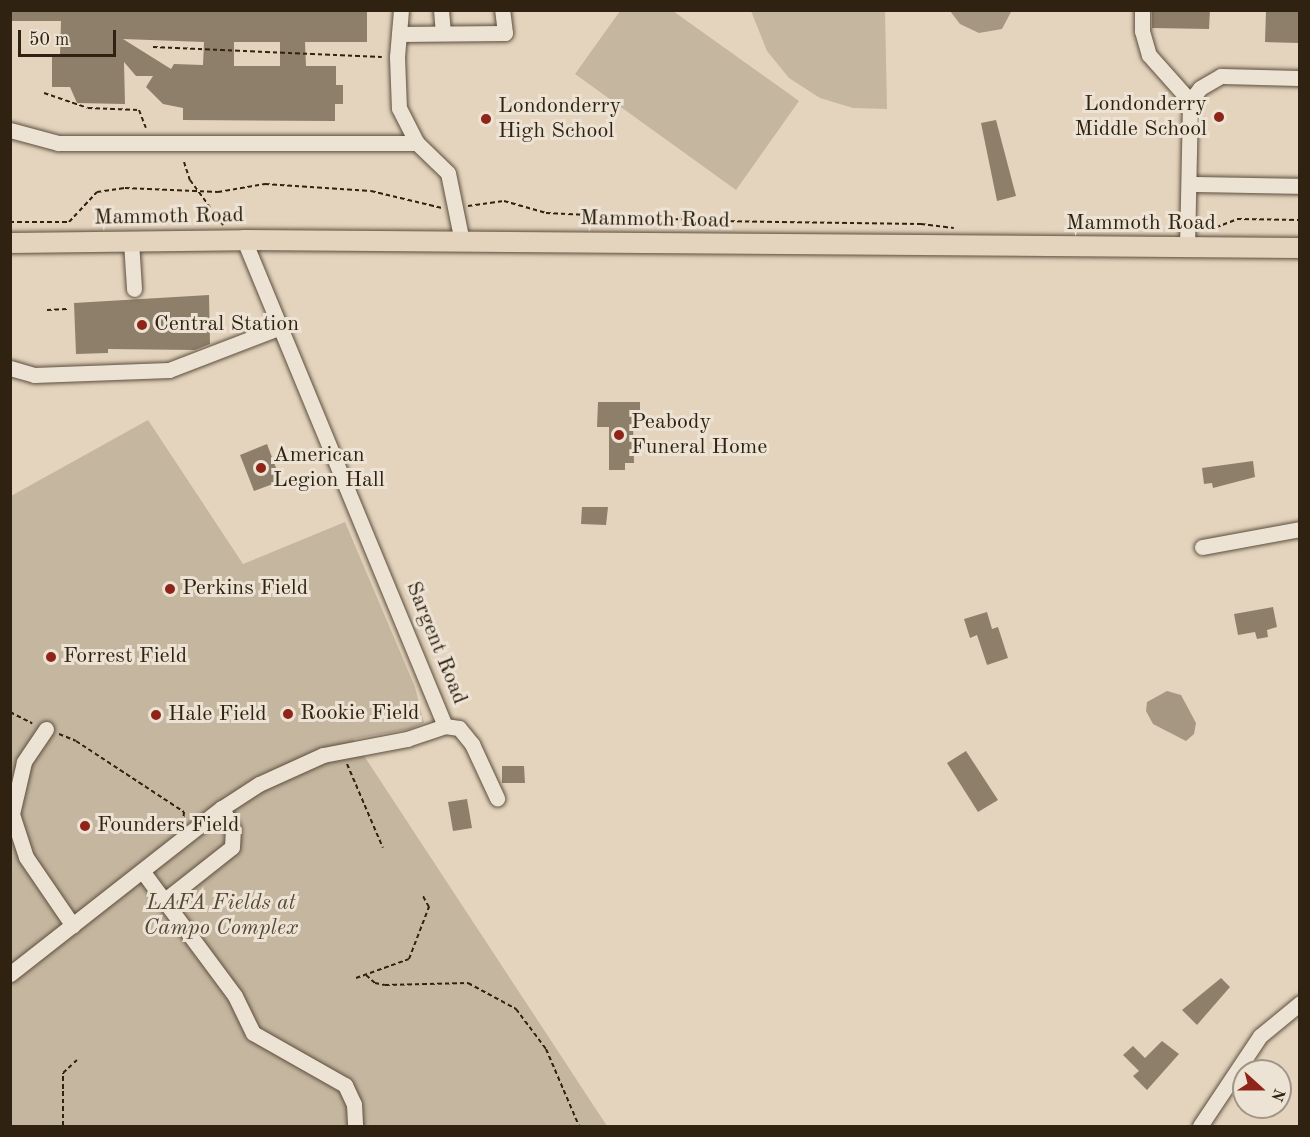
<!DOCTYPE html>
<html>
<head>
<meta charset="utf-8">
<style>
	body { margin:0 }
	#map { position:relative; width:1310px; height:1137px; overflow:hidden; background:#e4d4be; font-family:"Old Standard TT",serif }
	div>[style] { position:absolute }
	.green>* { inset:0; background:#c5b6a0 }
	.water>* { inset:0; background:#a69783 }
	.building>* { inset:0; background:#8d7f6a }
	.path>* { height:2px; margin-top:-1px; transform-origin:0; background:repeating-linear-gradient(90deg,#2f2210 0 4.5px,transparent 0 7.5px) }
	.roads { filter:drop-shadow(0 0 2px #5c4e3c) drop-shadow(0 0 2px #5c4e3c) }
	.minor>* { height:15px; margin:-7.5px; padding:0 7.5px; transform-origin:7.5px; border-radius:7.5px; background:#ede3d5 }
	.major>* { height:20px; margin:-10px; padding:0 10px; transform-origin:10px; border-radius:10px; background:#e4d4be }
	.dots>* { width:16px; height:16px; translate:-50% -50%; box-sizing:border-box; border:3px solid #ede3d5; border-radius:50% }
	span { translate:-50% -50%; white-space:nowrap; text-align:center; line-height:1.15; -webkit-text-stroke:6px #ede3d5; paint-order:stroke }
	.poi-label { font-size:22px; color:#2f2210 }
	.right { translate:-100% -50%; text-align:right }
	.left { translate:0 -50%; text-align:left }
	.street-label { font-size:22px; color:#2f2210 }
	.park-label { font-size:22px; color:#544734; font-style:italic }
	.frame { position:absolute; inset:0; border:12px solid #2f2210; pointer-events:none }
	.north { position:absolute; left:1232px; top:1059px; width:60px; height:60px; box-sizing:border-box; background:#ede3d5; border:2px solid #a19686; border-radius:50%; rotate:111deg; font-size:16px; font-weight:700; line-height:24px; text-align:center; color:#2f2210 }
	.north::after { content:''; display:block; margin:auto; width:21px; height:27px; background:#8f2418; clip-path:polygon(50% 0,100% 100%,50% 72%,0 100%) }
	.scale { position:absolute; left:18px; top:30px; width:98px; height:27px; box-sizing:border-box; border:3px solid #2f2210; border-top:0; padding-left:8px; font-size:18px; line-height:21px; white-space:nowrap; color:#2f2210; -webkit-text-stroke:4px #ede3d5; paint-order:stroke }
</style>
</head>
<body>
<div id="map">
	<div class="green">
		<i style="clip-path:polygon(620px 11px,673px 11px,799px 101px,736px 190px,575px 74px)"></i>
		<i style="clip-path:polygon(751px 11px,885px 11px,887px 109px,853px 108px,820px 98px,789px 78px,767px 51px)"></i>
		<i style="clip-path:polygon(148px 420px,243px 564px,345px 522px,415px 687px,424px 723px,410px 729px,353px 739px,607px 1126px,11px 1126px,11px 496px)"></i>
	</div>
	<div class="water">
		<i style="clip-path:polygon(1012px 10px,1002px 29px,979px 33px,960px 24px,950px 11px)"></i>
		<i style="clip-path:polygon(1167px 691px,1181px 695px,1196px 723px,1194px 734px,1186px 741px,1153px 724px,1146px 711px,1147px 702px)"></i>
	</div>
	<div class="building">
		<i style="clip-path:polygon(evenodd,10px 10px,367px 10px,367px 42px,305px 42px,306px 66px,336px 66px,336px 85px,343px 85px,343px 104px,335px 104px,335px 121px,183px 120px,183px 108px,163px 104px,146px 87px,153px 76px,136px 76px,124px 62px,125px 104px,77px 103px,70px 87px,52px 87px,52px 55px,60px 55px,61px 21px,10px 21px,10px 10px,123px 39px,204px 42px,203px 65px,174px 64px,171px 69px,123px 39px,10px 10px,234px 42px,280px 42px,280px 66px,234px 66px,234px 42px)"></i>
		<i style="clip-path:polygon(1152px 10px,1210px 10px,1209px 29px,1152px 28px)"></i>
		<i style="clip-path:polygon(1266px 10px,1299px 10px,1299px 43px,1265px 42px)"></i>
		<i style="clip-path:polygon(996px 120px,1016px 196px,997px 201px,981px 123px)"></i>
		<i style="clip-path:polygon(209px 295px,210px 344px,195px 350px,108px 349px,108px 353px,76px 354px,74px 303px)"></i>
		<i style="clip-path:polygon(598px 402px,640px 402px,640px 423px,633px 423px,634px 463px,625px 463px,625px 470px,609px 470px,609px 427px,597px 427px)"></i>
		<i style="clip-path:polygon(267px 444px,281px 481px,254px 491px,240px 455px)"></i>
		<i style="clip-path:polygon(1253px 461px,1255px 477px,1213px 488px,1212px 483px,1204px 484px,1202px 468px)"></i>
		<i style="clip-path:polygon(582px 507px,608px 507px,606px 525px,581px 524px)"></i>
		<i style="clip-path:polygon(1273px 607px,1277px 627px,1267px 630px,1268px 637px,1257px 639px,1255px 632px,1238px 635px,1234px 614px)"></i>
		<i style="clip-path:polygon(987px 612px,992px 629px,998px 627px,1008px 658px,987px 665px,977px 635px,970px 638px,964px 619px)"></i>
		<i style="clip-path:polygon(966px 751px,998px 800px,978px 812px,947px 763px)"></i>
		<i style="clip-path:polygon(502px 766px,524px 766px,525px 783px,502px 783px)"></i>
		<i style="clip-path:polygon(467px 799px,472px 828px,453px 831px,448px 802px)"></i>
		<i style="clip-path:polygon(1221px 978px,1230px 987px,1197px 1025px,1182px 1010px)"></i>
		<i style="clip-path:polygon(1162px 1041px,1179px 1054px,1147px 1090px,1133px 1076px,1139px 1071px,1123px 1055px,1133px 1046px,1145px 1058px)"></i>
	</div>
	<div class="path">
		<i style="left:153px;top:47px;width:229px;rotate:2.5deg"></i>
		<i style="left:44px;top:93px;width:46px;rotate:18.8deg"></i>
		<i style="left:88px;top:108px;width:51px;rotate:2.2deg"></i>
		<i style="left:139px;top:110px;width:19px;rotate:69deg"></i>
		<i style="left:184px;top:162px;width:19px;rotate:72deg"></i>
		<i style="left:190px;top:180px;width:56px;rotate:53.7deg"></i>
		<i style="left:468px;top:206px;width:36px;rotate:-8deg"></i>
		<i style="left:504px;top:201px;width:44px;rotate:15.9deg"></i>
		<i style="left:546px;top:213px;width:169px;rotate:2.7deg"></i>
		<i style="left:715px;top:221px;width:206px;rotate:0.8deg"></i>
		<i style="left:921px;top:224px;width:33px;rotate:7deg"></i>
		<i style="left:10px;top:222px;width:59px"></i>
		<i style="left:69px;top:222px;width:41px;rotate:-47deg"></i>
		<i style="left:97px;top:192px;width:28px;rotate:-8deg"></i>
		<i style="left:125px;top:188px;width:93px;rotate:2.5deg"></i>
		<i style="left:218px;top:192px;width:48px;rotate:-9.7deg"></i>
		<i style="left:265px;top:184px;width:106px;rotate:3.8deg"></i>
		<i style="left:371px;top:191px;width:73px;rotate:13.5deg"></i>
		<i style="left:1209px;top:230px;width:30px;rotate:-21deg"></i>
		<i style="left:1237px;top:219px;width:63px;rotate:0.9deg"></i>
		<i style="left:47px;top:310px;width:20px;rotate:-3deg"></i>
		<i style="left:10px;top:712px;width:25px;rotate:27deg"></i>
		<i style="left:59px;top:734px;width:18px;rotate:22deg"></i>
		<i style="left:76px;top:741px;width:129px;rotate:33.3deg"></i>
		<i style="left:184px;top:812px;width:9px;rotate:96deg"></i>
		<i style="left:347px;top:764px;width:91px;rotate:66.8deg"></i>
		<i style="left:366px;top:975px;width:12px;rotate:42deg"></i>
		<i style="left:375px;top:983px;width:10px;rotate:11deg"></i>
		<i style="left:385px;top:985px;width:83px;rotate:-1.4deg"></i>
		<i style="left:468px;top:983px;width:55px;rotate:28.4deg"></i>
		<i style="left:516px;top:1009px;width:50px;rotate:53.1deg"></i>
		<i style="left:546px;top:1049px;width:84px;rotate:66.8deg"></i>
		<i style="left:356px;top:978px;width:56px;rotate:-19.7deg"></i>
		<i style="left:409px;top:959px;width:56px;rotate:-69deg"></i>
		<i style="left:429px;top:907px;width:13px;rotate:-119deg"></i>
		<i style="left:63px;top:1126px;width:53px;rotate:-90deg"></i>
		<i style="left:63px;top:1073px;width:19px;rotate:-43deg"></i>
	</div>
	<div class="roads">
		<div class="minor">
			<i style="left:401px;top:10px;width:47px;rotate:94.9deg"></i>
			<i style="left:397px;top:57px;width:51px;rotate:87.8deg"></i>
			<i style="left:399px;top:108px;width:39px;rotate:63deg"></i>
			<i style="left:441px;top:10px;width:23px;rotate:85deg"></i>
			<i style="left:1142px;top:10px;width:21px;rotate:90deg"></i>
			<i style="left:1142px;top:31px;width:25px;rotate:74deg"></i>
			<i style="left:1149px;top:55px;width:62px;rotate:48.3deg"></i>
			<i style="left:399px;top:34px;width:106px;rotate:-0.5deg"></i>
			<i style="left:505px;top:33px;width:23px;rotate:-97deg"></i>
			<i style="left:10px;top:130px;width:50px;rotate:15.2deg"></i>
			<i style="left:58px;top:143px;width:359px"></i>
			<i style="left:417px;top:143px;width:43px;rotate:44.1deg"></i>
			<i style="left:448px;top:173px;width:70px;rotate:78.5deg"></i>
			<i style="left:1189px;top:184px;width:111px;rotate:1deg"></i>
			<i style="left:131px;top:241px;width:48px;rotate:86.4deg"></i>
			<i style="left:1187px;top:247px;width:146px;rotate:-88.8deg"></i>
			<i style="left:1190px;top:101px;width:16px;rotate:-52deg"></i>
			<i style="left:1200px;top:88px;width:24px;rotate:-30deg"></i>
			<i style="left:1221px;top:76px;width:79px;rotate:1.5deg"></i>
			<i style="left:10px;top:368px;width:25px;rotate:16deg"></i>
			<i style="left:34px;top:375px;width:135px;rotate:-2.1deg"></i>
			<i style="left:169px;top:370px;width:117px;rotate:-21.1deg"></i>
			<i style="left:1202px;top:547px;width:100px;rotate:-10.4deg"></i>
			<i style="left:445px;top:726px;width:14px;rotate:8deg"></i>
			<i style="left:459px;top:728px;width:21px;rotate:51deg"></i>
			<i style="left:472px;top:744px;width:60px;rotate:65.2deg"></i>
			<i style="left:46px;top:729px;width:40px;rotate:124deg"></i>
			<i style="left:24px;top:762px;width:53px;rotate:103deg"></i>
			<i style="left:12px;top:814px;width:45px;rotate:72deg"></i>
			<i style="left:26px;top:857px;width:83px;rotate:55.7deg"></i>
			<i style="left:143px;top:872px;width:154px;rotate:53.4deg"></i>
			<i style="left:235px;top:996px;width:41px;rotate:64.1deg"></i>
			<i style="left:253px;top:1033px;width:106px;rotate:29.5deg"></i>
			<i style="left:345px;top:1085px;width:21px;rotate:65deg"></i>
			<i style="left:354px;top:1104px;width:22px;rotate:87deg"></i>
			<i style="left:165px;top:900px;width:85px;rotate:-38.3deg"></i>
			<i style="left:232px;top:847px;width:18px;rotate:-87deg"></i>
			<i style="left:233px;top:829px;width:24px;rotate:-118deg"></i>
			<i style="left:10px;top:974px;width:269px;rotate:-38.1deg"></i>
			<i style="left:222px;top:808px;width:44px;rotate:-33deg"></i>
			<i style="left:259px;top:784px;width:70px;rotate:-24.4deg"></i>
			<i style="left:323px;top:755px;width:86px;rotate:-10.8deg"></i>
			<i style="left:407px;top:739px;width:40px;rotate:-18.9deg"></i>
			<i style="left:445px;top:726px;width:526px;rotate:-112.47deg"></i>
			<i style="left:1200px;top:1126px;width:108px;rotate:-56.3deg"></i>
			<i style="left:1260px;top:1036px;width:52px;rotate:-39.5deg"></i>
		</div>
		<div class="major">
			<i style="left:10px;top:243px;width:234px;rotate:-0.7deg"></i>
			<i style="left:244px;top:240px;width:1056px;rotate:0.43deg"></i>
		</div>
	</div>
	<div class="dots">
		<i style="left:1219px;top:117px;background:#8f2418"></i>
		<i style="left:486px;top:119px;background:#8f2418"></i>
		<i style="left:142px;top:325px;background:#8f2418"></i>
		<i style="left:619px;top:435px;background:#8f2418"></i>
		<i style="left:261px;top:468px;background:#8f2418"></i>
		<i style="left:170px;top:589px;background:#8f2418"></i>
		<i style="left:51px;top:657px;background:#8f2418"></i>
		<i style="left:288px;top:714px;background:#8f2418"></i>
		<i style="left:156px;top:715px;background:#8f2418"></i>
		<i style="left:85px;top:826px;background:#8f2418"></i>
	</div>
	<div class="poi-label">
		<span class="right" style="left:1207px;top:117px">Londonderry<br>Middle School</span>
		<span class="left" style="left:498px;top:119px">Londonderry<br>High School</span>
		<span class="left" style="left:154px;top:325px">Central Station</span>
		<span class="left" style="left:631px;top:435px">Peabody<br>Funeral Home</span>
		<span class="left" style="left:273px;top:468px">American<br>Legion Hall</span>
		<span class="left" style="left:182px;top:589px">Perkins Field</span>
		<span class="left" style="left:63px;top:657px">Forrest Field</span>
		<span class="left" style="left:300px;top:714px">Rookie Field</span>
		<span class="left" style="left:168px;top:715px">Hale Field</span>
		<span class="left" style="left:97px;top:826px">Founders Field</span>
	</div>
	<div class="street-label">
		<span style="left:169px;top:217px;rotate:-1deg">Mammoth Road</span>
		<span style="left:655px;top:220px;rotate:1deg">Mammoth Road</span>
		<span style="left:1141px;top:224px">Mammoth Road</span>
		<span style="left:436px;top:643px;rotate:68deg">Sargent Road</span>
	</div>
	<div class="park-label">
		<span style="left:221px;top:916px">LAFA Fields at<br>Campo Complex</span>
	</div>
	<div class="frame"></div>
	<div class="north">N</div>
	<div class="scale">50 m</div>
</div>
</body>
</html>
